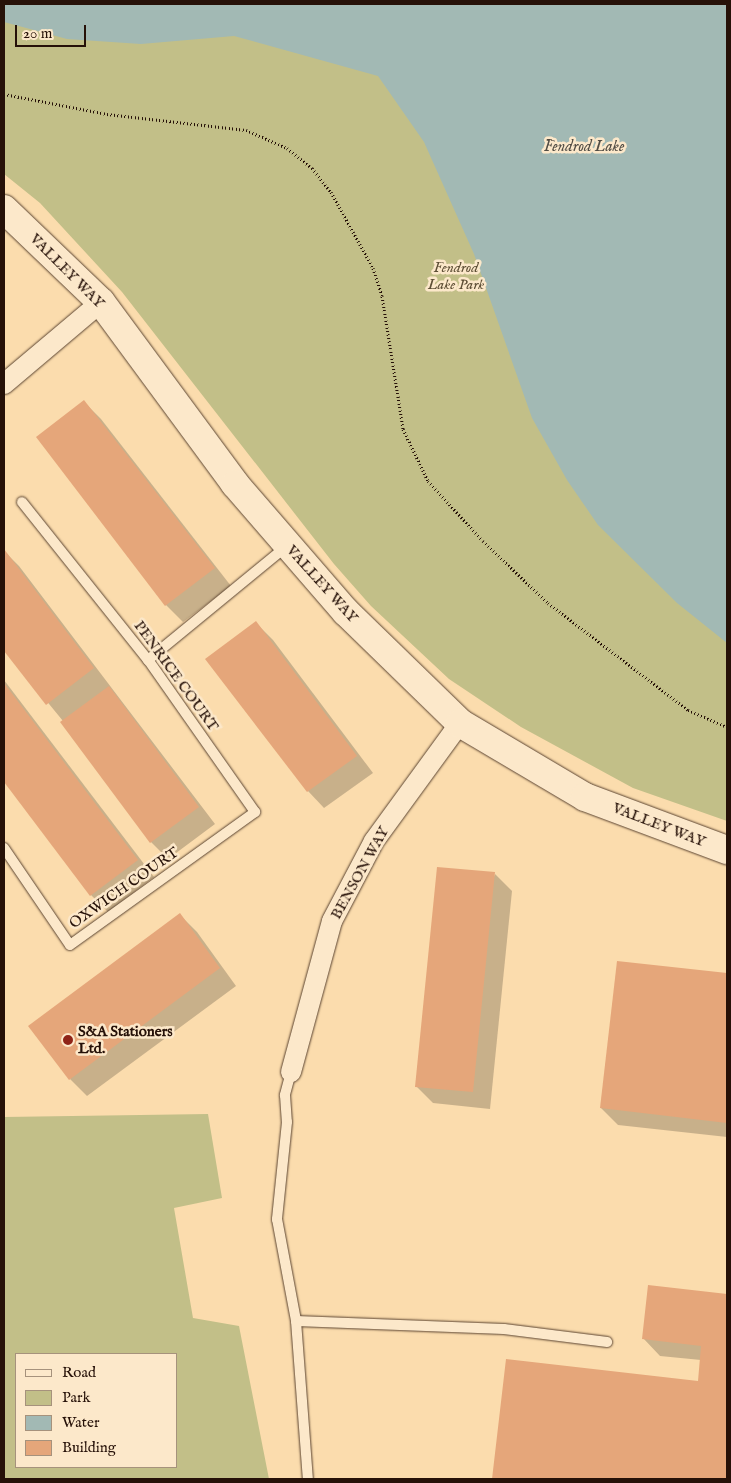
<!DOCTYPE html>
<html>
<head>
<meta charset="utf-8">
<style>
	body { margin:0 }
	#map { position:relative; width:731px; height:1483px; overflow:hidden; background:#fbdcad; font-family:"IM FELL English",serif }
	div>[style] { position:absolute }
	.green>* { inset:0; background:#c2bf88 }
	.water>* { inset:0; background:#a2b9b4 }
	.shadow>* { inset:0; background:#0003 }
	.building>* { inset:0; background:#e5a67a }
	.path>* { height:3px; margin-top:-1.5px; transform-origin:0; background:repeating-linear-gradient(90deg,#261108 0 1px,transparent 0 3.5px) }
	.roads { filter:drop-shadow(0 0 1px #5b4431) drop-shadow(0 0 1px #5b4431) }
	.lane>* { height:10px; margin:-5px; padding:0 5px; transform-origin:5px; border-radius:5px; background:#fce8ca }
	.street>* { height:20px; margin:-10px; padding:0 10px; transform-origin:10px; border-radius:10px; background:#fce8ca }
	.secondary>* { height:28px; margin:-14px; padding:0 14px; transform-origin:14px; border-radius:14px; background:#fce8ca }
	.dots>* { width:14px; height:14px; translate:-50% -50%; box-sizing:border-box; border:2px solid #fce8ca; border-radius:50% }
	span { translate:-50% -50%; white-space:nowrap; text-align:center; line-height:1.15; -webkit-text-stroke:5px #fce8ca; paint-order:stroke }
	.park-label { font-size:15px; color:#5d4e35; font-style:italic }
	.street-label { font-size:15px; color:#261108 }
	.poi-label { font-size:15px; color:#261108; font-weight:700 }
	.left { translate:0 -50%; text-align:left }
	.water-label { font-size:16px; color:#514c44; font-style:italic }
	.frame { position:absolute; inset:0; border:5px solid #261108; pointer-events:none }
	.legend { position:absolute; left:15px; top:1353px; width:162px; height:115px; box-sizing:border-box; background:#fce8ca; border:1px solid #a6927c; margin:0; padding:6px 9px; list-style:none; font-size:15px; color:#261108 }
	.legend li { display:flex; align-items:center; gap:10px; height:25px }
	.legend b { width:25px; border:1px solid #a6927c }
	.scale { position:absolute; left:15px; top:25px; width:71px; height:22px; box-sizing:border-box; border:2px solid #261108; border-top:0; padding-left:6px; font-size:15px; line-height:18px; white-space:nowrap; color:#261108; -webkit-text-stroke:4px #fce8ca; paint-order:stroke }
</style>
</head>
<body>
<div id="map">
	<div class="green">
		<i style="clip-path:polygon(4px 4px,727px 4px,727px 821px,633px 788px,521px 727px,449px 679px,371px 606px,334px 564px,122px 292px,40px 203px,4px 174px)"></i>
		<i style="clip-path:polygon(evenodd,208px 1114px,222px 1198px,174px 1208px,193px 1318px,239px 1326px,269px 1479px,4px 1479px,4px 1117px,208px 1114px,176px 1354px,176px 1467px,16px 1467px,16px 1354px,176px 1354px)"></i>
	</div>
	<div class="water">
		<i style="clip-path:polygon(4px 4px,727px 4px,727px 643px,677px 603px,598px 525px,567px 480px,532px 418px,474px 254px,424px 142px,378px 76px,234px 36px,141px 44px,67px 39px,4px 22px)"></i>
	</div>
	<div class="shadow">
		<i style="clip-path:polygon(84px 402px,101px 419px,231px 586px,183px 622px,166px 605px)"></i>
		<i style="clip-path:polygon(4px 551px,19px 566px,215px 824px,168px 859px,151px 842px,63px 721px,4px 649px)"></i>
		<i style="clip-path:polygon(256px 623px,273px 640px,373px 773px,324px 808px,308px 791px)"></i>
		<i style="clip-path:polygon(4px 680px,154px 877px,108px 912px,91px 895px,4px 780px)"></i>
		<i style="clip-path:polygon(495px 874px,512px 891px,490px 1109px,433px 1103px,416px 1086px)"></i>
		<i style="clip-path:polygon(180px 915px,197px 932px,236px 986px,87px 1096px,70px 1079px)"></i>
		<i style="clip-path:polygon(618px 962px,727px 975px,727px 1137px,618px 1125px,601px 1108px)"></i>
		<i style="clip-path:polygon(649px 1286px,727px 1295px,727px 1479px,493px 1479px,507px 1360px,699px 1383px,701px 1360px,660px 1356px,643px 1338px)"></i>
	</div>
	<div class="building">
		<i style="clip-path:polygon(84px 400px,215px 568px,165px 606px,36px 437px)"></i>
		<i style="clip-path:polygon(4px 549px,94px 668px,46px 705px,4px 651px)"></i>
		<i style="clip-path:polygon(256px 621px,357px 756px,307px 792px,205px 659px)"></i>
		<i style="clip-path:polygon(4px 683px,138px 860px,90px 896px,4px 782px)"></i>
		<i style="clip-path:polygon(109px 686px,199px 807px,150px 843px,60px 722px)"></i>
		<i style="clip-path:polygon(437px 867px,495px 872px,473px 1092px,415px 1087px)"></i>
		<i style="clip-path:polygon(180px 913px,220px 968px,69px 1080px,28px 1026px)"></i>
		<i style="clip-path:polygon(617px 961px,727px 973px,727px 1123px,600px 1108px)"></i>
		<i style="clip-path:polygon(648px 1285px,727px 1294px,727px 1479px,492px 1479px,506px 1359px,698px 1381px,701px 1346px,642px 1339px)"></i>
	</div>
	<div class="path">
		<i style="left:4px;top:94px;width:105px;rotate:11deg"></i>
		<i style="left:107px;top:114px;width:140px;rotate:6.6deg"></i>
		<i style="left:246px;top:130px;width:45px;rotate:23.7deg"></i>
		<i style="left:287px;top:148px;width:32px;rotate:39deg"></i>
		<i style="left:312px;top:168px;width:31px;rotate:52deg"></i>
		<i style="left:331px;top:192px;width:87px;rotate:61.1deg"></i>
		<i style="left:373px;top:268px;width:29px;rotate:72deg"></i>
		<i style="left:382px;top:296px;width:135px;rotate:81deg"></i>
		<i style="left:403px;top:429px;width:58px;rotate:64.3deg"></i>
		<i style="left:428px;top:481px;width:81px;rotate:47.5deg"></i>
		<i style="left:483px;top:541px;width:90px;rotate:43.6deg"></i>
		<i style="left:548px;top:603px;width:176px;rotate:37.4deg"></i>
		<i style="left:688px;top:710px;width:43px;rotate:23.6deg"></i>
	</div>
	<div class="roads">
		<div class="lane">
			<i style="left:148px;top:660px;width:180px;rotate:-39.4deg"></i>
			<i style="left:4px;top:848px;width:117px;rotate:55.8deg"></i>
			<i style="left:70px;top:945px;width:228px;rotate:-35.7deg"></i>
			<i style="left:255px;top:812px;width:186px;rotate:-125.1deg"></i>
			<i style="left:148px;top:660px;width:202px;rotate:-128.6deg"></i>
			<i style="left:291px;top:1072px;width:24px;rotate:105deg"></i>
			<i style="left:285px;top:1095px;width:27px;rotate:86deg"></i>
			<i style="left:287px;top:1122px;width:98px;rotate:95.9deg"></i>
			<i style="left:277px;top:1219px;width:104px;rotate:79.4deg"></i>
			<i style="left:296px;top:1321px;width:158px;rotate:85.7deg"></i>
			<i style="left:296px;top:1321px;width:208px;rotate:2.2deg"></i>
			<i style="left:504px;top:1329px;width:104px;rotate:7.2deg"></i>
		</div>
		<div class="street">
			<i style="left:4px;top:384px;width:127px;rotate:-40.2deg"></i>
			<i style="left:291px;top:1072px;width:156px;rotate:-74.8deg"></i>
			<i style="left:332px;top:921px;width:90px;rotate:-62.3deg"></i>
			<i style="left:374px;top:841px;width:146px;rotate:-53.9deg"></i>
		</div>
		<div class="secondary">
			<i style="left:4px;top:209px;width:134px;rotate:43.8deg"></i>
			<i style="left:101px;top:302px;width:226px;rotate:53.6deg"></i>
			<i style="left:235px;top:484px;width:169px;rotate:49.1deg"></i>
			<i style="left:346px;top:612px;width:159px;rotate:44.2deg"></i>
			<i style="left:460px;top:723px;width:145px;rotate:30.6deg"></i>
			<i style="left:585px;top:797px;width:152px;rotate:20.5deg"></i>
		</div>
	</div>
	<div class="dots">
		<i style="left:68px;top:1040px;background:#8f2418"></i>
	</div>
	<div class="park-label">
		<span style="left:456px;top:276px">Fendrod<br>Lake Park</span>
	</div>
	<div class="street-label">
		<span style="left:67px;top:271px;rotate:45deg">VALLEY WAY</span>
		<span style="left:322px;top:584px;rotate:48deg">VALLEY WAY</span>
		<span style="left:176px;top:676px;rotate:54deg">PENRICE COURT</span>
		<span style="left:659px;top:825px;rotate:21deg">VALLEY WAY</span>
		<span style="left:360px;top:873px;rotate:-61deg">BENSON WAY</span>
		<span style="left:124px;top:888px;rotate:-35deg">OXWICH COURT</span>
	</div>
	<div class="poi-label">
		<span class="left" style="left:78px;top:1040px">S&amp;A Stationers<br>Ltd.</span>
	</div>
	<div class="water-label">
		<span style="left:584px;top:147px">Fendrod Lake</span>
	</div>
	<div class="frame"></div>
	<ul class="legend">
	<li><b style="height:6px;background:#fce8ca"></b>Road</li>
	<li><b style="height:14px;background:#c2bf88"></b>Park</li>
	<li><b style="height:14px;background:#a2b9b4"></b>Water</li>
	<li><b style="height:14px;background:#e5a67a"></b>Building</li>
	</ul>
	<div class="scale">20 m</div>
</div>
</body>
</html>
